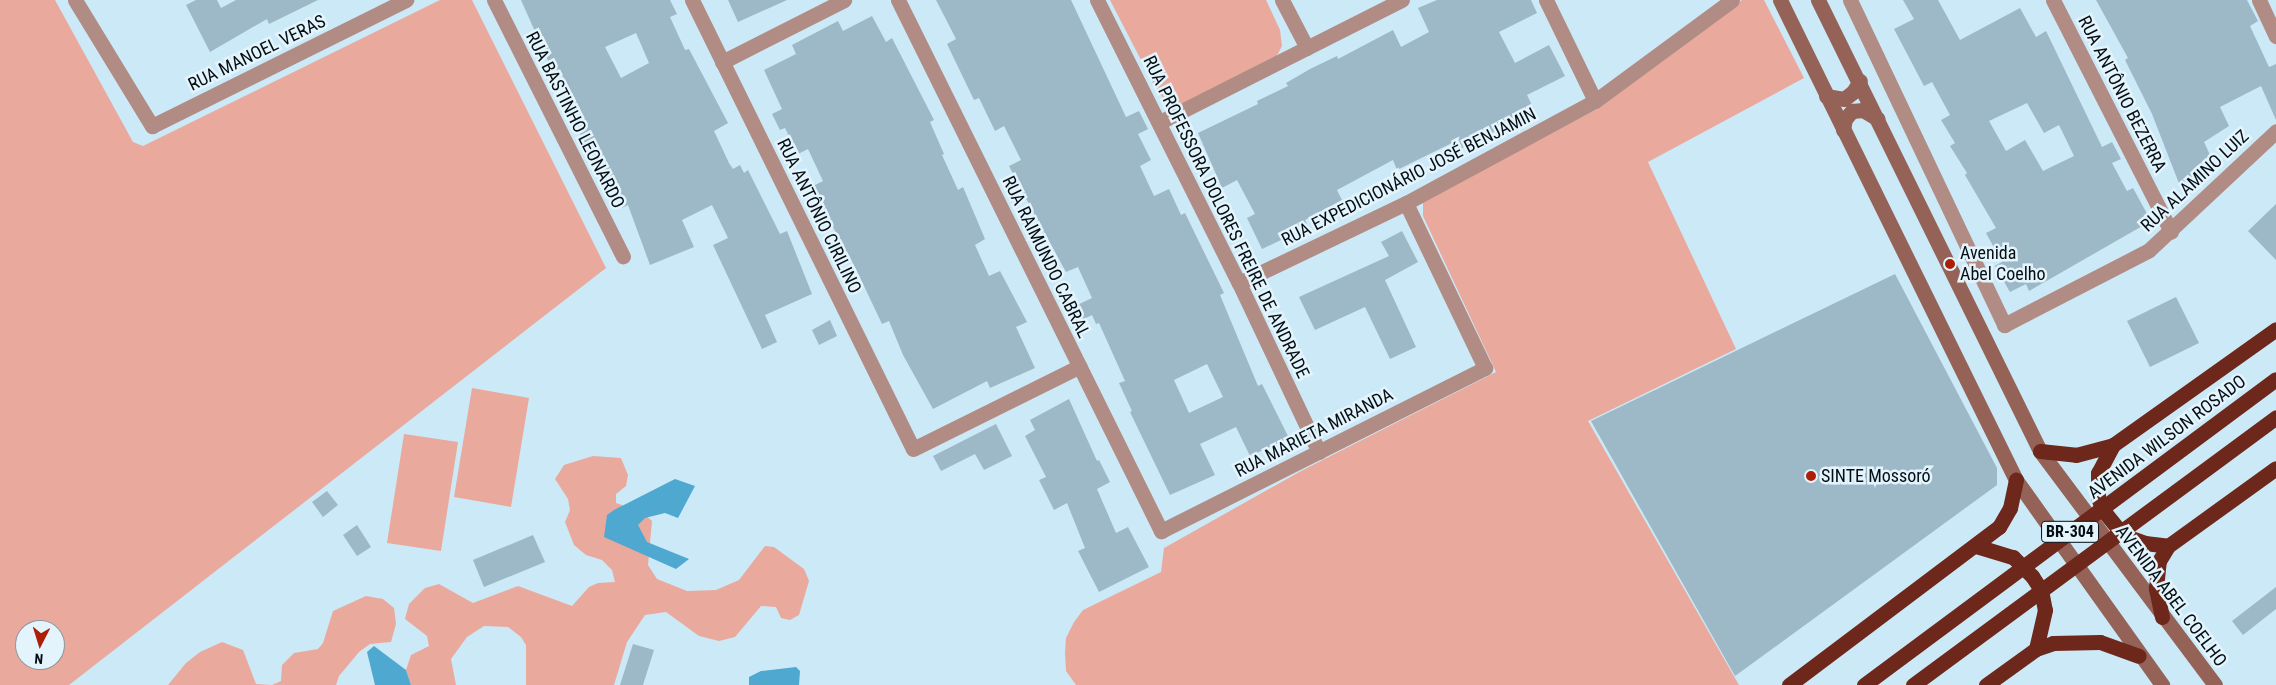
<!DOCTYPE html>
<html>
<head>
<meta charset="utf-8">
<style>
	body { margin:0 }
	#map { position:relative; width:2276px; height:685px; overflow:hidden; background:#cce9f7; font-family:"Roboto Condensed",sans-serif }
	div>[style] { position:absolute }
	.green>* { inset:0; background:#eaa99d }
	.water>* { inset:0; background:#4fa8cf }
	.building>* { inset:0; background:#9db8c6 }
	.street>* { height:15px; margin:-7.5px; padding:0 7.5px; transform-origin:7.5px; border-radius:7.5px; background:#b18c85 }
	.secondary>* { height:15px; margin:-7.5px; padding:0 7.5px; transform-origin:7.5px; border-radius:7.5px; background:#956257 }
	.highway>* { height:15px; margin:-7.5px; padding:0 7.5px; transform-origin:7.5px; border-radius:7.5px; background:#6d271b }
	.highway-bridge>* { height:15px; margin:-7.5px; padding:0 7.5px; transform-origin:7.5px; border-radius:7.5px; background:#6d271b }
	.dots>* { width:14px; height:14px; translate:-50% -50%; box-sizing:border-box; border:2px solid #e3f4fd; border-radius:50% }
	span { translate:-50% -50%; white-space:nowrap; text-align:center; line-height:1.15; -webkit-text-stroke:5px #e3f4fd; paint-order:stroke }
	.shield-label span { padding:1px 4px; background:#e3f4fd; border:1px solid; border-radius:4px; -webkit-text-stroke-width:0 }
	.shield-label { font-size:16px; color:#050e13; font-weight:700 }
	.street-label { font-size:18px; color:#050e13 }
	.poi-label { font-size:18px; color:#050e13 }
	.left { translate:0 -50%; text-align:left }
	.north { position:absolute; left:15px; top:620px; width:50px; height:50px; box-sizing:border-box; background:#e3f4fd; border:1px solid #8a989f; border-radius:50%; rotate:185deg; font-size:14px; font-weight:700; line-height:20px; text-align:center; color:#050e13 }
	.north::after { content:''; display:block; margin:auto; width:18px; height:22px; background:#ad1e07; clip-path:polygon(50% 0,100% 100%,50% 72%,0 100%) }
</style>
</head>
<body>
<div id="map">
	<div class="green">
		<i style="clip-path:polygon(evenodd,0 0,55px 0,133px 142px,143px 146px,440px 0,472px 0,606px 268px,69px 685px,0 685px,0 0,25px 630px,55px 630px,55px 660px,25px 660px,25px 630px)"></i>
		<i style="clip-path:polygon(1110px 0,1266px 0,1280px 30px,1282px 46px,1275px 59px,1190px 102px,1176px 104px,1164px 99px,1156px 89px)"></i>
		<i style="clip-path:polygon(1742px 0,1764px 0,1804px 78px,1648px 162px,1736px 349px,1588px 421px,1739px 685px,1076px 685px,1066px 671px,1065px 653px,1066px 638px,1074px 622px,1083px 610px,1161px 572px,1164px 548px,1301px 471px,1496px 372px,1423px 216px,1423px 201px,1597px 109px,1717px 15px)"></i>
		<i style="clip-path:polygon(472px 388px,529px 398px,511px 507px,454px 497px)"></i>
		<i style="clip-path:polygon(404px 434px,458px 442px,441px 551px,387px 543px)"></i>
		<i style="clip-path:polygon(593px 456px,621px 458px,628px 475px,626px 486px,616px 494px,616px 503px,642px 512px,652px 521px,648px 565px,657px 579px,687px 591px,716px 590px,739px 580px,765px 546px,774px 547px,804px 569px,809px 581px,799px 615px,790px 620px,781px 618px,776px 607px,761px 606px,735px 637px,719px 641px,699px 636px,666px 612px,645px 615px,627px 642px,614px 685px,526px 685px,526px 645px,521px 637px,508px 627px,484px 626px,467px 637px,451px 659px,456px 685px,411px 685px,406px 670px,411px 655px,429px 646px,427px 636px,405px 619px,409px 604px,425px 588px,439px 584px,473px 603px,518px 586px,572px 606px,589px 587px,598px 583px,615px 582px,612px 570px,602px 560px,586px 555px,574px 545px,565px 522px,570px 510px,568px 499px,555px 479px,564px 465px)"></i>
		<i style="clip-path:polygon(366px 596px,383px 599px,394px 608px,396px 624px,391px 642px,370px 644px,359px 652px,339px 676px,336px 685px,168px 685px,186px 663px,200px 652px,222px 642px,243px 650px,256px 684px,272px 685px,281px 681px,282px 665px,294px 653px,318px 649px,323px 643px,333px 611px)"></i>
	</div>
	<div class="water">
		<i style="clip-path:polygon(675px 479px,695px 486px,678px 518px,665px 513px,645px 518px,638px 525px,647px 542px,689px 559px,676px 569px,604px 537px,607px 515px,614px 510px)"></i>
		<i style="clip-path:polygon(374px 646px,406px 670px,411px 685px,375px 685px,367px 652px)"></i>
		<i style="clip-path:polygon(796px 667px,800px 671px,799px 685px,749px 685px,749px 677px,761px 671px)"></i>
	</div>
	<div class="building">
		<i style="clip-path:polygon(196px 0,217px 0,221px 8px,236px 0,318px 0,269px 24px,267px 19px,210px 52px,186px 5px)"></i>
		<i style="clip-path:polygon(evenodd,521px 0,670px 0,677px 14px,670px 17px,685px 50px,689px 49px,728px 123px,714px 131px,729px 163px,733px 169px,740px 165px,744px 173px,748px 170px,780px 234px,787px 231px,812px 294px,765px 315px,777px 342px,762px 349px,713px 245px,728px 238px,712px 205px,682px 220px,694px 247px,650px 265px,628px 205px,622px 208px,610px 182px,607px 183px,592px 157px,566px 106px,576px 101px,559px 69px,553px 72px,521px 0,636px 33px,649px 63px,621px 78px,605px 47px,636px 33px)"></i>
		<i style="clip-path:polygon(728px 0,787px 0,738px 22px)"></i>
		<i style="clip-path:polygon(evenodd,936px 0,1071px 0,1126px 117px,1139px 111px,1148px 129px,1138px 134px,1151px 160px,1140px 166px,1154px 196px,1169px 189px,1181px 215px,1185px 213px,1224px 293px,1220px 295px,1258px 386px,1262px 384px,1289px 438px,1250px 456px,1236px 427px,1200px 444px,1215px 475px,1170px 495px,1130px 412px,1132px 411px,1119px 383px,1125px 381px,1099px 323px,1096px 324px,1092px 315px,1082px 320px,1075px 306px,1092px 298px,1078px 267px,1066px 272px,1023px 193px,1009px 166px,1021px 160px,1004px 126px,995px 131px,979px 98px,974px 100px,947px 44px,956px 39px,936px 0,1207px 364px,1223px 397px,1189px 413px,1174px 380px,1207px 364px)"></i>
		<i style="clip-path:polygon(1437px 0,1531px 0,1537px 13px,1499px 32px,1515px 63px,1549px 45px,1565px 76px,1527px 95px,1534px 109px,1485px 137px,1460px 149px,1456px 141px,1397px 170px,1393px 160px,1337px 190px,1342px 200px,1305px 220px,1308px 227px,1262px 249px,1247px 218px,1255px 214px,1237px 180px,1222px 188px,1198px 133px,1258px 104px,1257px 101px,1288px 86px,1286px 83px,1310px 69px,1337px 56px,1338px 59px,1393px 30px,1401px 47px,1429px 32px,1418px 8px)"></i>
		<i style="clip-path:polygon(evenodd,1903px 0,1938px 0,1960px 40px,2020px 8px,2036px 37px,2046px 31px,2102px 147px,2112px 142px,2121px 159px,2112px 163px,2127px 191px,2133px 188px,2151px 221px,2029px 291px,2026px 284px,2010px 292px,1995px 266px,2002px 262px,1986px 233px,1996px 228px,1965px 175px,1967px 173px,1950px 146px,1955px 143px,1941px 120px,1950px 115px,1932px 82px,1924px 86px,1894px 29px,1914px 19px,1903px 0,2027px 103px,2044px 133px,2059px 125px,2074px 156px,2043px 171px,2025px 140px,2006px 151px,1989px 121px,2027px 103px)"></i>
		<i style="clip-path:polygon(2096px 0,2247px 0,2258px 21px,2250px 26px,2269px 67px,2276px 64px,2276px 120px,2261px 86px,2220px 107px,2229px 126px,2204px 142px,2216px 168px,2180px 186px,2152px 114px,2125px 60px,2128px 58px)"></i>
		<i style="clip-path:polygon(872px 16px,886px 42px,892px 38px,934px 120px,930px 122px,944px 154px,942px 155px,958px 190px,963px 187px,985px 239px,975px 245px,989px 276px,1000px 271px,1027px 322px,1016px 327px,1035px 368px,990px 388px,987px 381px,933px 409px,903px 355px,889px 321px,882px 324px,856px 269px,811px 187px,823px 181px,808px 149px,798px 154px,785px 128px,780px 130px,772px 114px,782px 109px,764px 70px,796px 54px,792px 45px,838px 21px,843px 31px)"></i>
		<i style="clip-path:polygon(2276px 204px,2276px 260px,2248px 231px)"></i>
		<i style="clip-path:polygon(1402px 231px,1418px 262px,1385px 280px,1416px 347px,1390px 359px,1365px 307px,1315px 330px,1299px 297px,1389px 256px,1381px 242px)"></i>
		<i style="clip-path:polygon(1895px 274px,1997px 468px,1997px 485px,1735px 676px,1591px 421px)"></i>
		<i style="clip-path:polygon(2176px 297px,2199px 343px,2150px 367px,2127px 321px)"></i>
		<i style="clip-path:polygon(830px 320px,837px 336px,819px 345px,812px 330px)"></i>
		<i style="clip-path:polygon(1069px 399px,1097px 461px,1099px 460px,1110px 482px,1097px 489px,1116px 533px,1128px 527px,1149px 567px,1099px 592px,1078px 551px,1085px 548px,1067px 503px,1054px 510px,1039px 480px,1046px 477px,1025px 436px,1035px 430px,1030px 420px)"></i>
		<i style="clip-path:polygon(996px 424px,1012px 456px,984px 470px,975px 454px,941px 471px,933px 456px)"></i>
		<i style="clip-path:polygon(327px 491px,338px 505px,323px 517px,312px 502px)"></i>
		<i style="clip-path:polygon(357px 525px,371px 547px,357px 556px,343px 535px)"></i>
		<i style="clip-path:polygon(533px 535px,545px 562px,484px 587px,473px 560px)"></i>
		<i style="clip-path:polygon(2276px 587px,2276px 609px,2243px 635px,2232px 621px)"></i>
		<i style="clip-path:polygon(633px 644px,654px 650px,643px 685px,620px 685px)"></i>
	</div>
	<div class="street">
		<i style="left:75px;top:0;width:148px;rotate:58.6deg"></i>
		<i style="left:152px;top:126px;width:284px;rotate:-26.4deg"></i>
		<i style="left:494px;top:0;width:287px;rotate:63.3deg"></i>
		<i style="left:692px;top:0;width:500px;rotate:63.79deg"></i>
		<i style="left:913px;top:449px;width:186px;rotate:-26.4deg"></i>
		<i style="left:898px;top:0;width:593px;rotate:63.65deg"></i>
		<i style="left:1161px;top:531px;width:363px;rotate:-26.7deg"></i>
		<i style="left:1485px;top:368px;width:183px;rotate:-115.6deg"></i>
		<i style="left:1097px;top:0;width:317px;rotate:63.4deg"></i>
		<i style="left:1239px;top:283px;width:187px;rotate:64.7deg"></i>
		<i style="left:1282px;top:0;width:54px;rotate:62.5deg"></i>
		<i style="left:1546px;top:0;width:112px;rotate:64.1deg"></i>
		<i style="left:1850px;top:0;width:360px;rotate:64.6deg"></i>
		<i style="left:2004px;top:325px;width:163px;rotate:-27.3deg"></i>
		<i style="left:2149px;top:250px;width:174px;rotate:-43.1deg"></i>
		<i style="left:2053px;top:0;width:260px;rotate:63deg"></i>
		<i style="left:2259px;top:0;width:40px;rotate:65deg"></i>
		<i style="left:722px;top:62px;width:137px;rotate:-26.9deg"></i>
		<i style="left:1160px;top:122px;width:271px;rotate:-26.8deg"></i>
		<i style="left:1239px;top:283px;width:185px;rotate:-25.6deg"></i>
		<i style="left:1406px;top:203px;width:215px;rotate:-28.4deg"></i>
		<i style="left:1595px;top:101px;width:170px;rotate:-36.4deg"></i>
	</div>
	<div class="secondary">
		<i style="left:1780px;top:0;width:535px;rotate:63.82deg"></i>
		<i style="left:2016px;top:480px;width:252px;rotate:54.5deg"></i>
		<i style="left:1818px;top:0;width:503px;rotate:63.79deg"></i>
		<i style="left:2040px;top:451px;width:292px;rotate:53.2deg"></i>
		<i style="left:1826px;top:96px;width:18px;rotate:9deg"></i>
		<i style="left:1844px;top:99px;width:11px;rotate:-38deg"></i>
		<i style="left:1853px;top:92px;width:13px;rotate:-58deg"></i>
		<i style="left:1843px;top:130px;width:11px;rotate:-80deg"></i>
		<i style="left:1845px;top:119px;width:11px;rotate:-49deg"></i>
		<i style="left:1852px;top:111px;width:11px;rotate:-5deg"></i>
		<i style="left:1863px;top:110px;width:17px;rotate:31deg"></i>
	</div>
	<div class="highway">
		<i style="left:2113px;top:445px;width:32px;rotate:118deg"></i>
		<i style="left:2098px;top:473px;width:24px;rotate:90deg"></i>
		<i style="left:2098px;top:497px;width:13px;rotate:72deg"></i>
		<i style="left:2102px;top:509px;width:33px;rotate:51deg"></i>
		<i style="left:2123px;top:535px;width:23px;rotate:20deg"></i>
		<i style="left:2145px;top:543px;width:23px;rotate:7deg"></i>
		<i style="left:2040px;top:451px;width:36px;rotate:6deg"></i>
		<i style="left:2076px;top:455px;width:38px;rotate:-15deg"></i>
		<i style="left:2113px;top:445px;width:200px;rotate:-35.4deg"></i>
		<i style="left:1976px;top:546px;width:39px;rotate:17deg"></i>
		<i style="left:2013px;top:557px;width:27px;rotate:45deg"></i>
		<i style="left:2032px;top:576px;width:17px;rotate:57deg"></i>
		<i style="left:2041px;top:590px;width:20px;rotate:79deg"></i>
		<i style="left:2045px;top:610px;width:40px;rotate:103deg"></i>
		<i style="left:2162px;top:617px;width:30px;rotate:-102deg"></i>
		<i style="left:2156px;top:588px;width:27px;rotate:-84deg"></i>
		<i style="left:2159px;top:561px;width:17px;rotate:-59deg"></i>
		<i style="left:2168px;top:546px;width:133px;rotate:-35.8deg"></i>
		<i style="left:1789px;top:685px;width:263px;rotate:-37deg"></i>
		<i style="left:1999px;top:527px;width:22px;rotate:-60deg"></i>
		<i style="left:2010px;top:508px;width:29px;rotate:-78deg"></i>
		<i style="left:1986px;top:685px;width:62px;rotate:-35.8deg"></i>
		<i style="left:2036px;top:649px;width:18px;rotate:-19deg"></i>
		<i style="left:2053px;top:643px;width:47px;rotate:-1.2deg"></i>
		<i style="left:2100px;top:642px;width:41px;rotate:19.7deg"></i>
	</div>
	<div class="highway-bridge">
		<i style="left:1864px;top:685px;width:513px;rotate:-36.6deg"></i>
		<i style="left:1913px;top:685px;width:451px;rotate:-36.4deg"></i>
	</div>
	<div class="dots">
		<i style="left:1950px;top:264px;background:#ad1e07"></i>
		<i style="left:1811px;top:476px;background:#ad1e07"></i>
	</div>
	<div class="shield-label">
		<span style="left:2070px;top:532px">BR-304</span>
	</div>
	<div class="street-label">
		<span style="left:257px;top:53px;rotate:-26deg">RUA MANOEL VERAS</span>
		<span style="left:2122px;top:94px;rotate:63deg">RUA ANTÔNIO BEZERRA</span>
		<span style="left:575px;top:120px;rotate:63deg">RUA BASTINHO LEONARDO</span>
		<span style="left:1409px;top:177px;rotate:-27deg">RUA EXPEDICIONÁRIO JOSÉ BENJAMIN</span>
		<span style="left:2195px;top:181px;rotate:-43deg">RUA ALAMINO LUIZ</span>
		<span style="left:819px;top:216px;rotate:64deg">RUA ANTÔNIO CIRILINO</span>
		<span style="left:1226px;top:217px;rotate:64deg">RUA PROFESSORA DOLORES FREIRE DE ANDRADE</span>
		<span style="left:1046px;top:257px;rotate:64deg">RUA RAIMUNDO CABRAL</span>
		<span style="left:1314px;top:433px;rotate:-27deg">RUA MARIETA MIRANDA</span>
		<span style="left:2167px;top:437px;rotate:-37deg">AVENIDA WILSON ROSADO</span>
		<span style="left:2171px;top:596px;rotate:53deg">AVENIDA ABEL COELHO</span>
	</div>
	<div class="poi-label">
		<span class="left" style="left:1960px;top:264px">Avenida<br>Abel Coelho</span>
		<span class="left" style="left:1821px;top:476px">SINTE Mossoró</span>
	</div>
	<div class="north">N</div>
</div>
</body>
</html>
